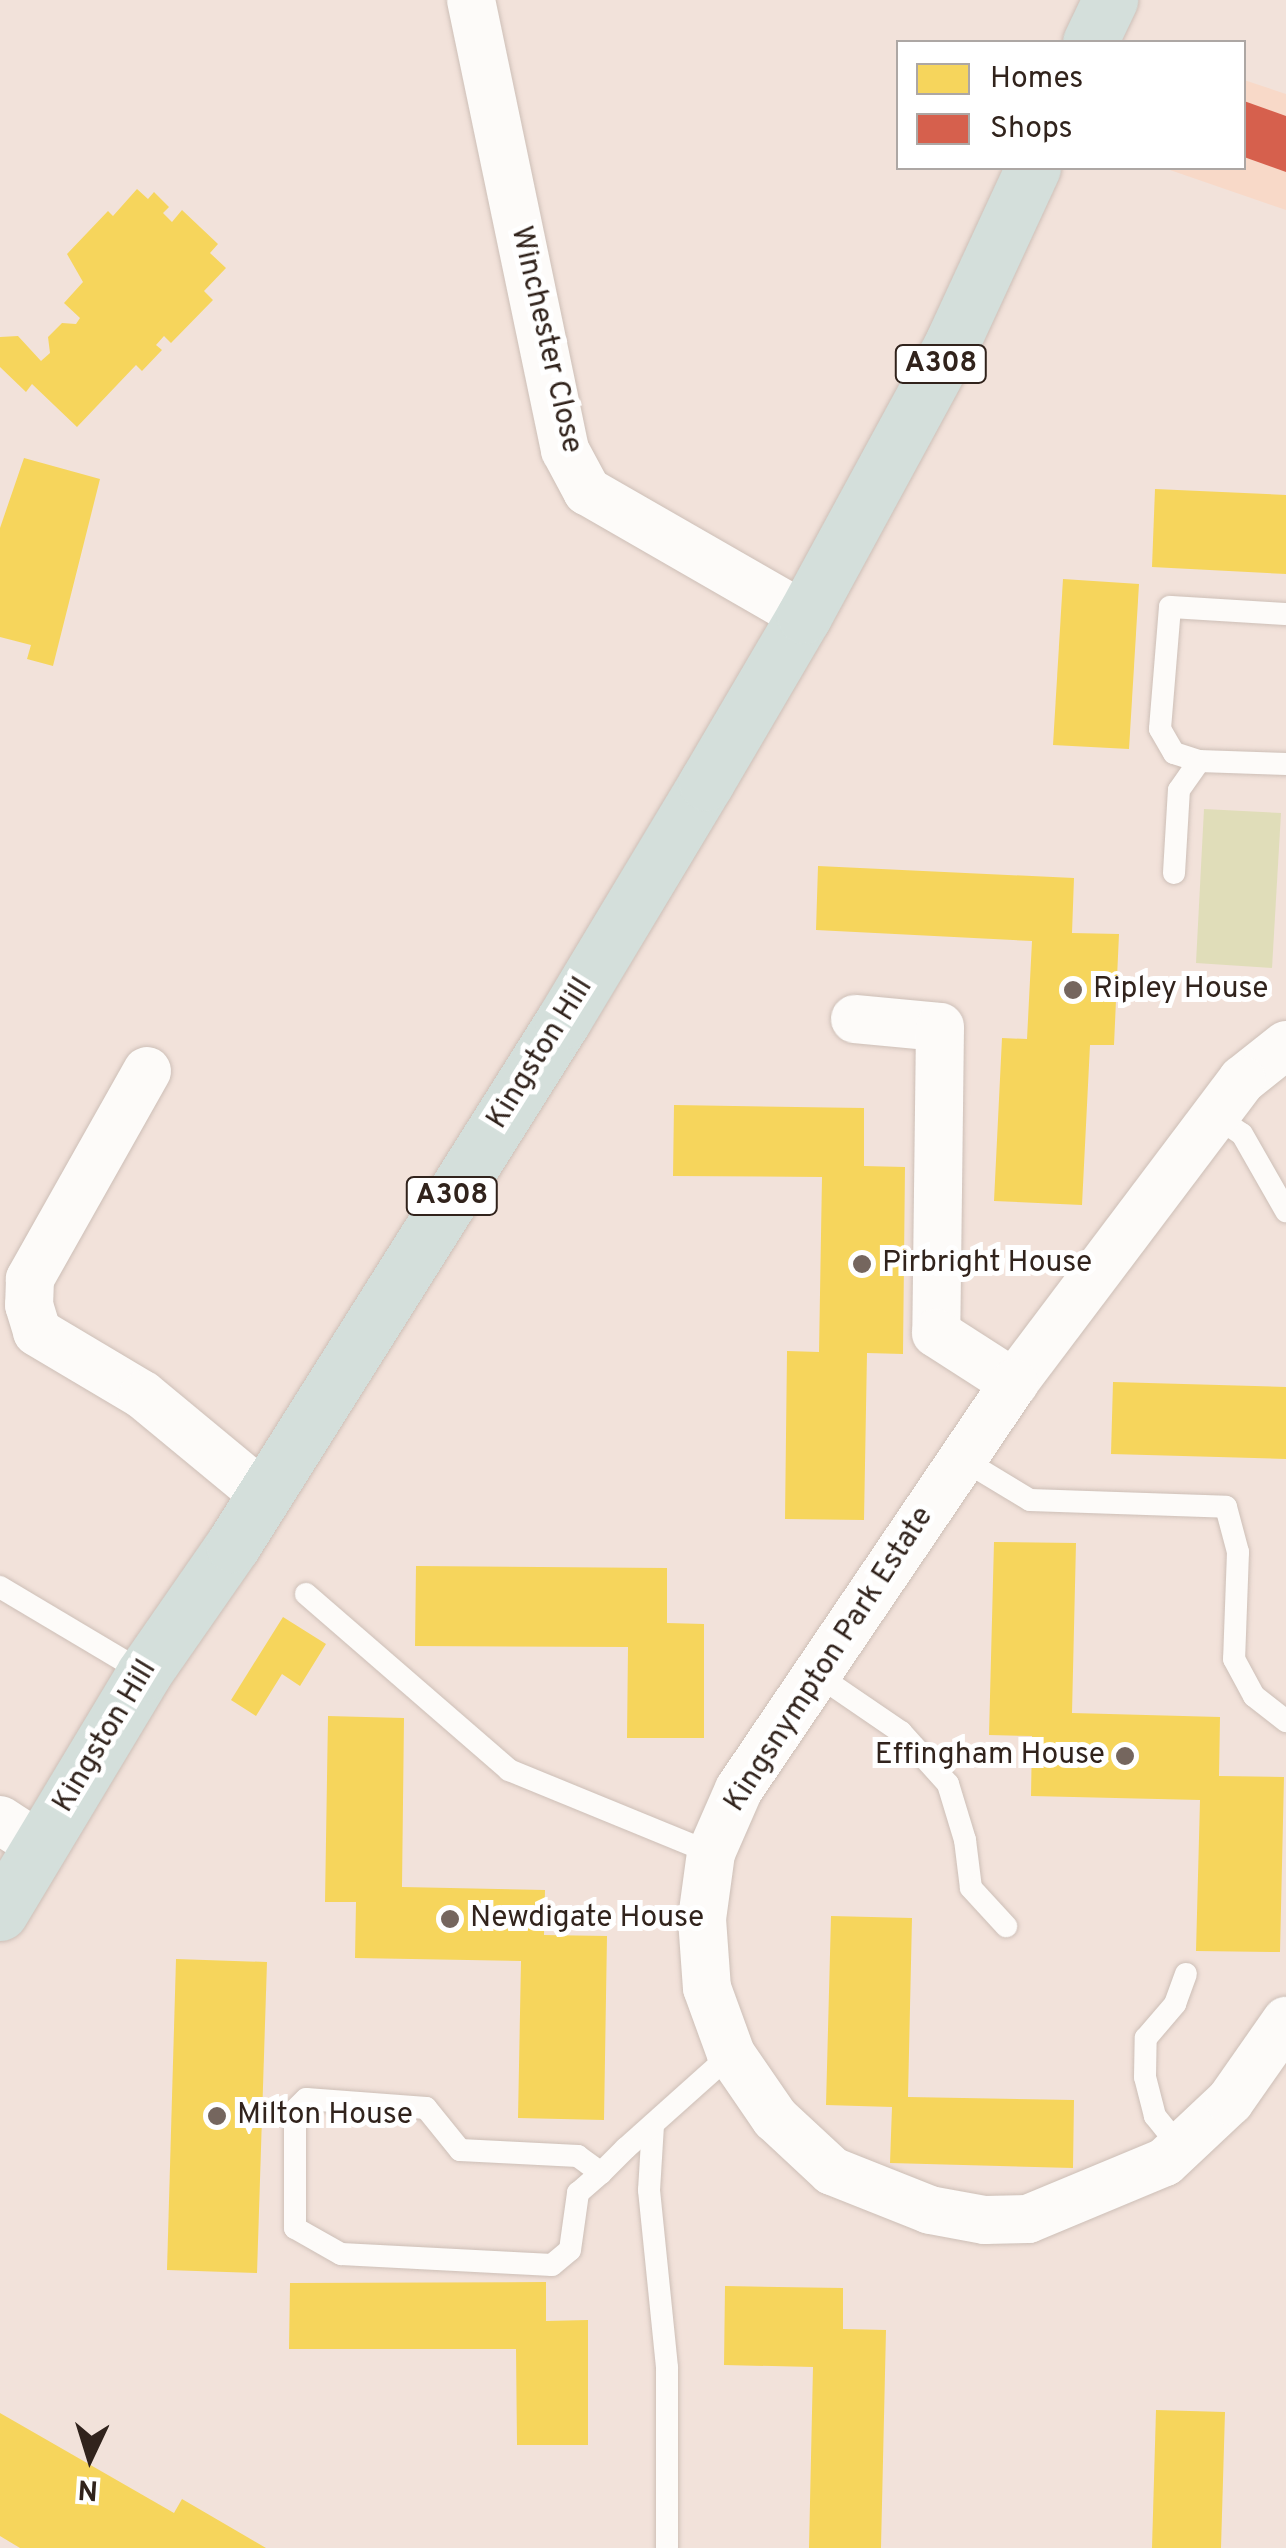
<!DOCTYPE html>
<html>
<head>
<meta charset="utf-8">
<style>
	body { margin:0 }
	#map { position:relative; width:1286px; height:2548px; overflow:hidden; background:#f2e2da; font-family:Overpass,sans-serif }
	div>[style] { position:absolute }
	.built>* { inset:0; background:#f8d9c8 }
	.green>* { inset:0; background:#e0ddb9 }
	.homes>* { inset:0; background:#f6d55c }
	.shops>* { inset:0; background:#d6604d }
	.roads { filter:drop-shadow(0 0 2px #cdbfb7) drop-shadow(0 0 2px #cdbfb7) }
	.service>* { height:22px; margin:-11px; padding:0 11px; transform-origin:11px; border-radius:11px; background:#fdfbf9 }
	.minor>* { height:48px; margin:-24px; padding:0 24px; transform-origin:24px; border-radius:24px; background:#fdfbf9 }
	.primary>* { height:55px; margin:-27.5px; padding:0 27.5px; transform-origin:27.5px; border-radius:27.5px; background:#d4dfdb }
	.dots>* { width:28px; height:28px; translate:-50% -50%; box-sizing:border-box; border:5px solid #fff; border-radius:50% }
	span { translate:-50% -50%; white-space:nowrap; text-align:center; line-height:1.15; -webkit-text-stroke:10px #fff; paint-order:stroke }
	.shield-label span { padding:2px 8px; background:#fff; border:2px solid; border-radius:8px; -webkit-text-stroke-width:0 }
	.shield-label { font-size:28px; color:#31231c; font-weight:700 }
	.street-label { font-size:30px; color:#31231c }
	.poi-label { font-size:30px; color:#31231c }
	.left { translate:0 -50%; text-align:left }
	.right { translate:-100% -50%; text-align:right }
	.legend { position:absolute; left:896px; top:40px; width:350px; height:130px; box-sizing:border-box; background:#fff; border:2px solid #ada7a4; margin:0; padding:12px 18px; list-style:none; font-size:30px; color:#31231c }
	.legend li { display:flex; align-items:center; gap:20px; height:50px }
	.legend b { width:50px; border:2px solid #ada7a4 }
	.north { position:absolute; left:40px; top:2408px; width:100px; height:100px; -webkit-text-stroke:8px #fff; paint-order:stroke; rotate:184deg; font-size:28px; font-weight:700; line-height:40px; text-align:center; color:#31231c }
	.north::after { content:''; display:block; margin:auto; width:35px; height:45px; background:#31231c; clip-path:polygon(50% 0,100% 100%,50% 72%,0 100%) }
</style>
</head>
<body>
<div id="map">
	<div class="built">
		<i style="clip-path:polygon(1244px 80px,1286px 94px,1286px 210px,1170px 170px,1244px 168px)"></i>
	</div>
	<div class="green">
		<i style="clip-path:polygon(1204px 809px,1281px 813px,1272px 968px,1196px 963px)"></i>
	</div>
	<div class="homes">
		<i style="clip-path:polygon(137px 189px,148px 199px,154px 192px,169px 207px,163px 213px,172px 222px,182px 210px,218px 244px,210px 253px,226px 268px,204px 291px,213px 300px,171px 343px,164px 336px,156px 345px,162px 350px,142px 371px,136px 365px,77px 427px,32px 384px,26px 392px,0 367px,0 337px,18px 336px,41px 361px,50px 353px,48px 337px,62px 323px,76px 324px,80px 318px,64px 303px,83px 282px,67px 254px,108px 211px,113px 216px)"></i>
		<i style="clip-path:polygon(24px 458px,100px 479px,53px 666px,27px 659px,31px 645px,0 637px,0 528px)"></i>
		<i style="clip-path:polygon(1155px 489px,1286px 495px,1286px 574px,1152px 567px)"></i>
		<i style="clip-path:polygon(1063px 579px,1139px 584px,1129px 749px,1053px 745px)"></i>
		<i style="clip-path:polygon(818px 866px,1074px 878px,1072px 933px,1119px 934px,1114px 1045px,1090px 1045px,1082px 1205px,994px 1201px,1002px 1038px,1027px 1039px,1032px 941px,816px 930px)"></i>
		<i style="clip-path:polygon(674px 1105px,864px 1108px,864px 1166px,905px 1167px,903px 1354px,867px 1353px,864px 1520px,785px 1519px,787px 1351px,819px 1352px,822px 1177px,673px 1176px)"></i>
		<i style="clip-path:polygon(1113px 1382px,1286px 1387px,1286px 1459px,1111px 1454px)"></i>
		<i style="clip-path:polygon(994px 1542px,1076px 1543px,1072px 1713px,1220px 1717px,1219px 1776px,1284px 1777px,1280px 1952px,1196px 1951px,1200px 1800px,1031px 1796px,1032px 1736px,989px 1735px)"></i>
		<i style="clip-path:polygon(416px 1566px,667px 1568px,667px 1623px,704px 1624px,704px 1738px,627px 1738px,628px 1647px,415px 1646px)"></i>
		<i style="clip-path:polygon(283px 1617px,326px 1644px,300px 1686px,282px 1674px,256px 1716px,231px 1700px)"></i>
		<i style="clip-path:polygon(328px 1716px,404px 1718px,402px 1887px,545px 1890px,544px 1935px,607px 1936px,604px 2120px,518px 2118px,521px 1961px,355px 1958px,356px 1902px,325px 1902px)"></i>
		<i style="clip-path:polygon(831px 1916px,912px 1918px,908px 2097px,1074px 2100px,1073px 2168px,890px 2163px,892px 2107px,826px 2105px)"></i>
		<i style="clip-path:polygon(176px 1959px,267px 1962px,257px 2273px,167px 2270px)"></i>
		<i style="clip-path:polygon(546px 2282px,546px 2321px,588px 2320px,588px 2445px,517px 2445px,516px 2349px,289px 2349px,290px 2283px)"></i>
		<i style="clip-path:polygon(725px 2286px,843px 2288px,843px 2329px,886px 2330px,881px 2548px,809px 2548px,813px 2367px,724px 2365px)"></i>
		<i style="clip-path:polygon(1156px 2410px,1225px 2412px,1221px 2548px,1152px 2548px)"></i>
		<i style="clip-path:polygon(0 2413px,174px 2513px,182px 2499px,266px 2548px,20px 2548px,0 2536px)"></i>
	</div>
	<div class="shops">
		<i style="clip-path:polygon(1244px 101px,1286px 116px,1286px 172px,1244px 157px)"></i>
	</div>
	<div class="roads">
		<div class="service">
			<i style="left:1286px;top:614px;width:116px;rotate:-176.5deg"></i>
			<i style="left:1170px;top:607px;width:122px;rotate:94.7deg"></i>
			<i style="left:1160px;top:729px;width:28px;rotate:60deg"></i>
			<i style="left:1174px;top:753px;width:26px;rotate:18deg"></i>
			<i style="left:1199px;top:761px;width:87px;rotate:2deg"></i>
			<i style="left:1174px;top:873px;width:83px;rotate:-86.6deg"></i>
			<i style="left:1179px;top:790px;width:35px;rotate:-55deg"></i>
			<i style="left:1215px;top:1116px;width:32px;rotate:34deg"></i>
			<i style="left:1242px;top:1134px;width:89px;rotate:60.3deg"></i>
			<i style="left:962px;top:1459px;width:79px;rotate:31.1deg"></i>
			<i style="left:1030px;top:1500px;width:196px;rotate:2deg"></i>
			<i style="left:1226px;top:1507px;width:47px;rotate:75.1deg"></i>
			<i style="left:1238px;top:1552px;width:107px;rotate:92.1deg"></i>
			<i style="left:1234px;top:1659px;width:42px;rotate:61.6deg"></i>
			<i style="left:1254px;top:1696px;width:41px;rotate:38deg"></i>
			<i style="left:0;top:1587px;width:168px;rotate:30.8deg"></i>
			<i style="left:306px;top:1594px;width:269px;rotate:40.9deg"></i>
			<i style="left:509px;top:1770px;width:218px;rotate:22.3deg"></i>
			<i style="left:816px;top:1674px;width:103px;rotate:34.3deg"></i>
			<i style="left:901px;top:1732px;width:70px;rotate:47.9deg"></i>
			<i style="left:948px;top:1784px;width:59px;rotate:73.1deg"></i>
			<i style="left:965px;top:1840px;width:48px;rotate:82.9deg"></i>
			<i style="left:971px;top:1888px;width:52px;rotate:47.4deg"></i>
			<i style="left:653px;top:2125px;width:65px;rotate:93.5deg"></i>
			<i style="left:649px;top:2190px;width:179px;rotate:84.2deg"></i>
			<i style="left:667px;top:2368px;width:180px;rotate:90deg"></i>
			<i style="left:1180px;top:2147px;width:40px;rotate:-129deg"></i>
			<i style="left:1155px;top:2116px;width:40px;rotate:-104.4deg"></i>
			<i style="left:1145px;top:2077px;width:39px;rotate:-89deg"></i>
			<i style="left:1146px;top:2038px;width:45px;rotate:-49.5deg"></i>
			<i style="left:1175px;top:2004px;width:32px;rotate:-70deg"></i>
			<i style="left:601px;top:2173px;width:29px;rotate:-144deg"></i>
			<i style="left:578px;top:2156px;width:118px;rotate:-177.1deg"></i>
			<i style="left:460px;top:2150px;width:54px;rotate:-129deg"></i>
			<i style="left:426px;top:2108px;width:120px;rotate:-175.7deg"></i>
			<i style="left:306px;top:2099px;width:16px;rotate:135deg"></i>
			<i style="left:295px;top:2110px;width:118px;rotate:90deg"></i>
			<i style="left:295px;top:2228px;width:53px;rotate:29.5deg"></i>
			<i style="left:341px;top:2254px;width:211px;rotate:3deg"></i>
			<i style="left:552px;top:2265px;width:23px;rotate:-40deg"></i>
			<i style="left:570px;top:2250px;width:58px;rotate:-82deg"></i>
			<i style="left:578px;top:2193px;width:30px;rotate:-41deg"></i>
			<i style="left:601px;top:2173px;width:35px;rotate:-45deg"></i>
			<i style="left:626px;top:2148px;width:141px;rotate:-41.8deg"></i>
		</div>
		<div class="minor">
			<i style="left:471px;top:0;width:460px;rotate:78.2deg"></i>
			<i style="left:565px;top:450px;width:47px;rotate:61.8deg"></i>
			<i style="left:587px;top:491px;width:250px;rotate:29.9deg"></i>
			<i style="left:855px;top:1019px;width:85px;rotate:5.4deg"></i>
			<i style="left:940px;top:1027px;width:306px;rotate:90.7deg"></i>
			<i style="left:936px;top:1333px;width:93px;rotate:32.7deg"></i>
			<i style="left:1286px;top:1045px;width:56px;rotate:141.5deg"></i>
			<i style="left:1242px;top:1080px;width:379px;rotate:127deg"></i>
			<i style="left:1014px;top:1383px;width:490px;rotate:124.1deg"></i>
			<i style="left:739px;top:1789px;width:70px;rotate:113.6deg"></i>
			<i style="left:711px;top:1853px;width:67px;rotate:97.8deg"></i>
			<i style="left:702px;top:1919px;width:69px;rotate:85.9deg"></i>
			<i style="left:707px;top:1988px;width:70px;rotate:70deg"></i>
			<i style="left:731px;top:2054px;width:78px;rotate:55.5deg"></i>
			<i style="left:775px;top:2118px;width:78px;rotate:42.9deg"></i>
			<i style="left:832px;top:2171px;width:105px;rotate:21.7deg"></i>
			<i style="left:930px;top:2210px;width:56px;rotate:10.3deg"></i>
			<i style="left:985px;top:2220px;width:43px;rotate:-1.3deg"></i>
			<i style="left:1028px;top:2219px;width:148px;rotate:-22.6deg"></i>
			<i style="left:1165px;top:2162px;width:89px;rotate:-43.2deg"></i>
			<i style="left:1230px;top:2101px;width:98px;rotate:-55deg"></i>
			<i style="left:147px;top:1071px;width:239px;rotate:119.4deg"></i>
			<i style="left:30px;top:1279px;width:26px;rotate:92deg"></i>
			<i style="left:29px;top:1305px;width:28px;rotate:73deg"></i>
			<i style="left:37px;top:1332px;width:123px;rotate:30.7deg"></i>
			<i style="left:143px;top:1395px;width:157px;rotate:39.6deg"></i>
			<i style="left:0;top:1820px;width:48px;rotate:33deg"></i>
		</div>
		<div class="primary">
			<i style="left:1090px;top:42px;width:47px;rotate:-64.5deg"></i>
			<i style="left:0;top:1913px;width:280px;rotate:-59deg"></i>
			<i style="left:144px;top:1673px;width:156px;rotate:-55.2deg"></i>
			<i style="left:233px;top:1545px;width:619px;rotate:-57.8deg"></i>
			<i style="left:563px;top:1021px;width:278px;rotate:-59deg"></i>
			<i style="left:706px;top:783px;width:194px;rotate:-59.6deg"></i>
			<i style="left:804px;top:616px;width:311px;rotate:-61.5deg"></i>
			<i style="left:952px;top:343px;width:193px;rotate:-65.2deg"></i>
		</div>
	</div>
	<div class="dots">
		<i style="left:1073px;top:990px;background:#75665e"></i>
		<i style="left:862px;top:1264px;background:#75665e"></i>
		<i style="left:1125px;top:1756px;background:#75665e"></i>
		<i style="left:450px;top:1919px;background:#75665e"></i>
		<i style="left:217px;top:2116px;background:#75665e"></i>
	</div>
	<div class="shield-label">
		<span style="left:941px;top:364px">A308</span>
		<span style="left:452px;top:1196px">A308</span>
	</div>
	<div class="street-label">
		<span style="left:545px;top:340px;rotate:77deg">Winchester Close</span>
		<span style="left:541px;top:1054px;rotate:-58deg">Kingston Hill</span>
		<span style="left:830px;top:1660px;rotate:-57deg">Kingsnympton Park Estate</span>
		<span style="left:106px;top:1737px;rotate:-59deg">Kingston Hill</span>
	</div>
	<div class="poi-label">
		<span class="left" style="left:1093px;top:990px">Ripley House</span>
		<span class="left" style="left:882px;top:1264px">Pirbright House</span>
		<span class="right" style="left:1105px;top:1756px">Effingham House</span>
		<span class="left" style="left:470px;top:1919px">Newdigate House</span>
		<span class="left" style="left:237px;top:2116px">Milton House</span>
	</div>
	<ul class="legend">
	<li><b style="height:28px;background:#f6d55c"></b>Homes</li>
	<li><b style="height:28px;background:#d6604d"></b>Shops</li>
	</ul>
	<div class="north">N</div>
</div>
</body>
</html>
